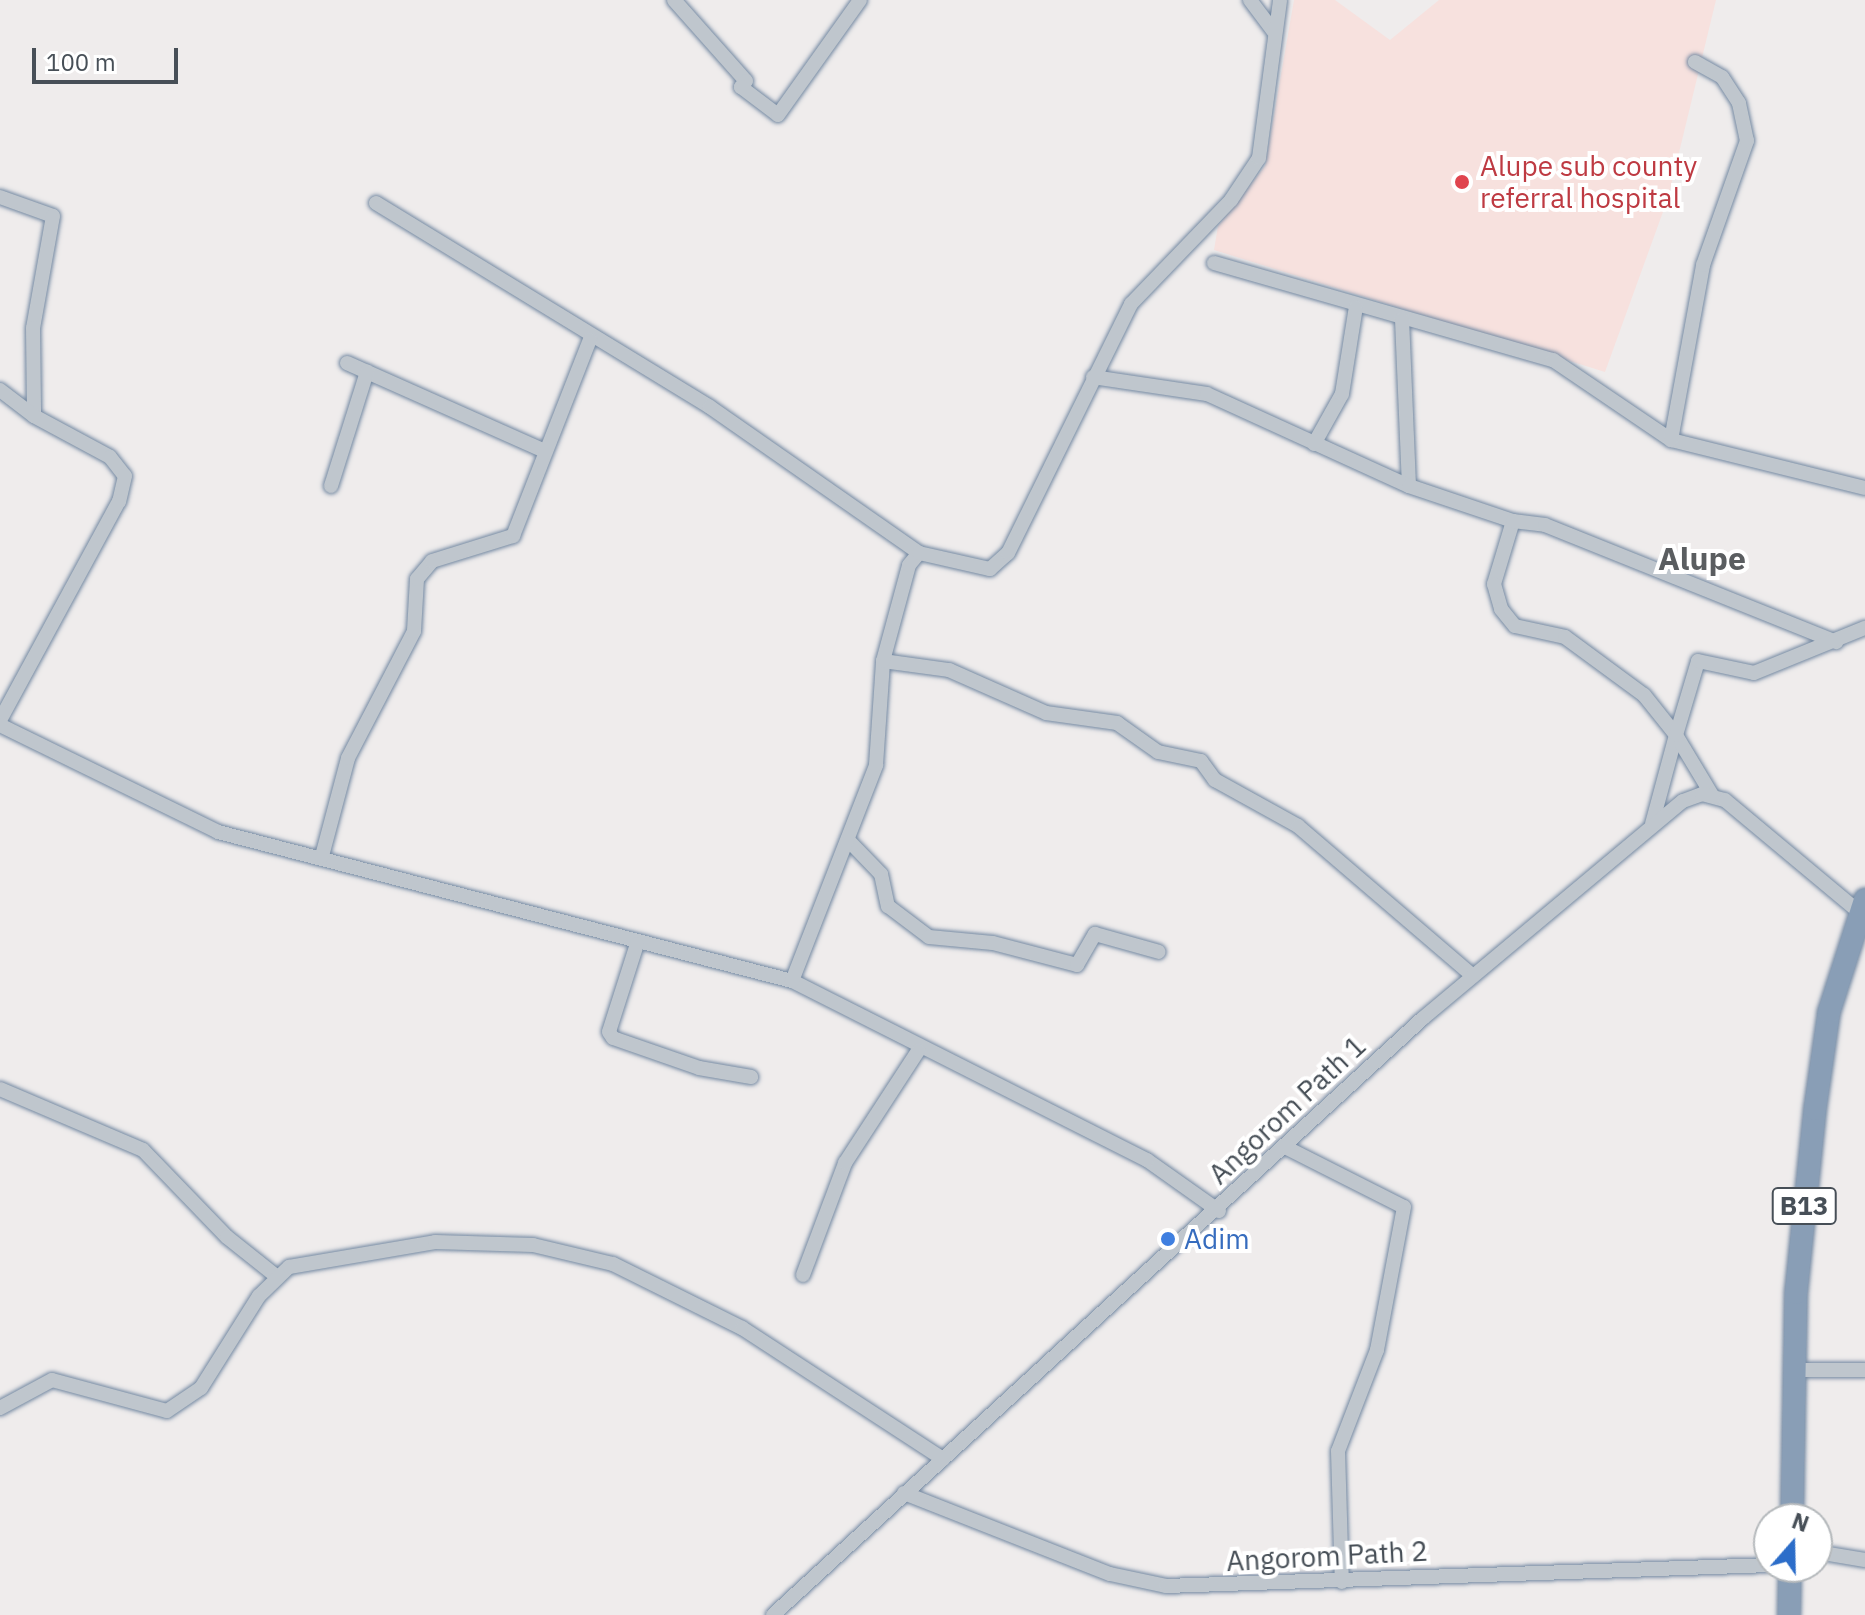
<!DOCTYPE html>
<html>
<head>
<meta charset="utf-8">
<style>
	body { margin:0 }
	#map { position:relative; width:1865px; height:1615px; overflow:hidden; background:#efecec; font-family:"IBM Plex Sans",sans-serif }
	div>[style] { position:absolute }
	.medical>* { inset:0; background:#f7e1de }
	.roads { filter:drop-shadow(0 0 2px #7489a2) drop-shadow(0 0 2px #7489a2) }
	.minor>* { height:14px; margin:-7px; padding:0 7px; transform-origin:7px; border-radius:7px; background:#bfc6cd }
	.highway>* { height:22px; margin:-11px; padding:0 11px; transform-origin:11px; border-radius:11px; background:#899eb6 }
	.dots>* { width:22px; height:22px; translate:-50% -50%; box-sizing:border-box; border:4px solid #fff; border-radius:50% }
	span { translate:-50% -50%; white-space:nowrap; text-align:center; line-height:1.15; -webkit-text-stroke:8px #fff; paint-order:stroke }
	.shield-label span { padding:2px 6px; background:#fff; border:2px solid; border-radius:6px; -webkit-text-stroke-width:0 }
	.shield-label { font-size:26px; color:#474f57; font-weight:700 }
	.health-label { font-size:28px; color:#be3a42 }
	.left { translate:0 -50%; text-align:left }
	.street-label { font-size:28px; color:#474f57 }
	.shop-label { font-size:28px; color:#366cbe }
	.quarter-label { font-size:32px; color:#5a5d60; font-weight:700 }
	.north { position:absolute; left:1753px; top:1503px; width:80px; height:80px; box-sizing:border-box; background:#fff; border:2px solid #b5b9bc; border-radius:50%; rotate:20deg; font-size:22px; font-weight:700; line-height:32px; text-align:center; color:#474f57 }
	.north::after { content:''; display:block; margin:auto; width:28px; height:36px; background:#2c6dc9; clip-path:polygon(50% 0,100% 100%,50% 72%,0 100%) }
	.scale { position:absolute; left:32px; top:48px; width:146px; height:36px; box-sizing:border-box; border:4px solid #474f57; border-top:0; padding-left:10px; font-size:24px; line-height:28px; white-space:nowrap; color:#474f57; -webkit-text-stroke:6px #fff; paint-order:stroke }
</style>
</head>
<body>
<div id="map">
	<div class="medical">
		<i style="clip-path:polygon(1294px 0,1335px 0,1390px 40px,1439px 0,1716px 0,1668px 198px,1605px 372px,1214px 250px,1218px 226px,1265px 166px)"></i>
	</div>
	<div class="roads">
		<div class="minor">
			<i style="left:674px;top:0;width:108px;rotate:48.4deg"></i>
			<i style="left:746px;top:81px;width:8px;rotate:130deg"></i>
			<i style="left:741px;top:87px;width:46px;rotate:37.1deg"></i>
			<i style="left:778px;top:115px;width:141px;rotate:-54.5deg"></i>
			<i style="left:1250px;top:0;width:39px;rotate:53deg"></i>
			<i style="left:0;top:197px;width:56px;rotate:19.7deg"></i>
			<i style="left:53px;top:216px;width:114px;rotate:100.1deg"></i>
			<i style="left:33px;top:328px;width:88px;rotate:89.3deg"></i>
			<i style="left:34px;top:416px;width:86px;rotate:28.3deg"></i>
			<i style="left:110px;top:457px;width:24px;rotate:52deg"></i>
			<i style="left:125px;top:476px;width:26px;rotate:103deg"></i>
			<i style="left:119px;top:501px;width:249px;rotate:118.5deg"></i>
			<i style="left:376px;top:203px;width:391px;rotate:31.4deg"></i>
			<i style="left:710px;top:407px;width:255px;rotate:34.9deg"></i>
			<i style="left:1214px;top:263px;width:353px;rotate:16deg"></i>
			<i style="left:1553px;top:360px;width:143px;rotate:34.1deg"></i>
			<i style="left:1671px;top:440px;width:200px;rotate:13.9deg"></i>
			<i style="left:1402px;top:319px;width:167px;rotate:87.6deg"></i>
			<i style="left:347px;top:363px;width:217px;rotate:24deg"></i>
			<i style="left:1093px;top:377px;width:115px;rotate:8.5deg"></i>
			<i style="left:1207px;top:394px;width:222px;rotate:24.5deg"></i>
			<i style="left:1409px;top:486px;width:110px;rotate:18.6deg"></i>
			<i style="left:1513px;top:521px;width:66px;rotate:106.8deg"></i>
			<i style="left:1494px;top:584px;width:26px;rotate:74deg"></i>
			<i style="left:1501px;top:609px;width:22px;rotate:51deg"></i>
			<i style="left:1515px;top:626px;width:51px;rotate:12.4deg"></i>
			<i style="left:1565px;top:637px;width:98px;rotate:36.3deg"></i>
			<i style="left:1644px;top:695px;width:51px;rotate:51.3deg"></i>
			<i style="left:1676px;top:735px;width:92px;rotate:105.1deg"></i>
			<i style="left:0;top:390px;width:43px;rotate:37.4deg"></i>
			<i style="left:1671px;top:440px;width:178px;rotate:-79.6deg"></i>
			<i style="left:1703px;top:265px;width:132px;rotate:-70.5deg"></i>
			<i style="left:1747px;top:141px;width:39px;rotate:-102deg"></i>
			<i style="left:1739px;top:103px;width:31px;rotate:-123deg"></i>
			<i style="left:1722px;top:77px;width:31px;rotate:-151deg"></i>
			<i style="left:1314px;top:444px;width:57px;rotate:-60.8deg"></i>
			<i style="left:1342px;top:394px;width:88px;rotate:-80.9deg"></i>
			<i style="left:331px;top:486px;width:120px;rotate:-72.5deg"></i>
			<i style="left:1513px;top:521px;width:32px;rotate:7deg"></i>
			<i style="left:1545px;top:525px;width:314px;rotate:21.9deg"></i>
			<i style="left:883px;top:661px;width:67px;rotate:7.8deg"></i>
			<i style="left:949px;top:670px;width:106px;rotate:23.9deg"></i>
			<i style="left:1046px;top:713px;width:72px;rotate:8deg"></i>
			<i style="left:1117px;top:723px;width:50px;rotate:35.3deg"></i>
			<i style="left:1158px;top:752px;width:44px;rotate:11.8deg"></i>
			<i style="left:1201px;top:761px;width:24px;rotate:54deg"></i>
			<i style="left:1215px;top:780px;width:95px;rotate:29deg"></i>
			<i style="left:1298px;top:826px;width:230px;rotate:40.6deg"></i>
			<i style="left:0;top:725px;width:243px;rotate:26.1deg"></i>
			<i style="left:218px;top:832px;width:593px;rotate:14.55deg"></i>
			<i style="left:1712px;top:795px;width:70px;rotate:-121deg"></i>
			<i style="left:1676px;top:735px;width:77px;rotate:-73.4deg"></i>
			<i style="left:1698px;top:661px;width:57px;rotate:12.1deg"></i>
			<i style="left:1754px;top:673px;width:120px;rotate:-22.1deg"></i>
			<i style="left:849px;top:841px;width:46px;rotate:45.9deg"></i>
			<i style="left:881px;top:874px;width:33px;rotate:78deg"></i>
			<i style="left:888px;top:906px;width:51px;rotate:37.1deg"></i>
			<i style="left:929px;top:937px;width:64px;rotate:5.4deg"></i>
			<i style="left:993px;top:943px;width:87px;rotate:14.7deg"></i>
			<i style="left:1077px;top:965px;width:36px;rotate:-60deg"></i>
			<i style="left:1095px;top:934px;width:66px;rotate:15.7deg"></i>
			<i style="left:322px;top:856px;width:101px;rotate:-75.1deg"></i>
			<i style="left:348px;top:758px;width:143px;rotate:-62.5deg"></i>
			<i style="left:414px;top:631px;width:52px;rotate:-86.7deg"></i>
			<i style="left:417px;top:579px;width:23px;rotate:-50deg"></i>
			<i style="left:432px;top:561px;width:85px;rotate:-17.2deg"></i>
			<i style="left:513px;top:536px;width:211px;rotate:-68.6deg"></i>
			<i style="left:637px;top:944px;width:92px;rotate:107.7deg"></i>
			<i style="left:609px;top:1032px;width:7px;rotate:56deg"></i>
			<i style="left:613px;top:1038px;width:91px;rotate:19.2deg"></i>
			<i style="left:699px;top:1068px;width:53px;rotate:9.8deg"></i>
			<i style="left:0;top:1089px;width:155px;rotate:23.1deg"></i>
			<i style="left:143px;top:1150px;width:121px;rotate:46deg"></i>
			<i style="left:227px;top:1237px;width:63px;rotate:38.5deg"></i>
			<i style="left:1285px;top:1147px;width:133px;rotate:26.8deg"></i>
			<i style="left:1404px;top:1207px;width:146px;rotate:100.7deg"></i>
			<i style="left:1377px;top:1350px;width:108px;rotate:111.1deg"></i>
			<i style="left:1338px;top:1451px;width:131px;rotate:88.3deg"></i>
			<i style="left:1219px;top:1211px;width:88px;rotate:-144.7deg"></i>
			<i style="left:1147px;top:1160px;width:398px;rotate:-153.2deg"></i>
			<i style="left:792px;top:981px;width:232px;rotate:-68.7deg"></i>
			<i style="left:876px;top:765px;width:104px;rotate:-86.1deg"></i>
			<i style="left:883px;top:661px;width:99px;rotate:-74.8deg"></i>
			<i style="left:909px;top:565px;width:16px;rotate:-50deg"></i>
			<i style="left:919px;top:553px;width:73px;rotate:12.7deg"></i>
			<i style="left:990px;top:569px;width:24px;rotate:-42deg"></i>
			<i style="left:1008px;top:553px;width:278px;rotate:-63.7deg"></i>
			<i style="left:1131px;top:304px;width:144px;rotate:-46.1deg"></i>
			<i style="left:1231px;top:200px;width:50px;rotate:-56.3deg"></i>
			<i style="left:1259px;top:158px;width:159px;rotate:-82.4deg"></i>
			<i style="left:803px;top:1275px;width:120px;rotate:-69.4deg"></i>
			<i style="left:845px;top:1163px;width:134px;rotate:-56.9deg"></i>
			<i style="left:1795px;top:1370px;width:70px"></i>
			<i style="left:0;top:1408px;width:59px;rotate:-28.3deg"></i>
			<i style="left:52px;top:1380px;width:119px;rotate:15.1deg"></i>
			<i style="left:167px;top:1411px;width:41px;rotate:-34.1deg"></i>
			<i style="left:201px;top:1388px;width:109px;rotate:-57.8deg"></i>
			<i style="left:259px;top:1296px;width:42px;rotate:-44deg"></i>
			<i style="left:289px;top:1267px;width:148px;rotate:-9.7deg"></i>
			<i style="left:435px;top:1242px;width:98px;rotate:1.8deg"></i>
			<i style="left:533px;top:1245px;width:82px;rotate:13.4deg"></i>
			<i style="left:613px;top:1264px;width:144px;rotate:26.4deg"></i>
			<i style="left:742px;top:1328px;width:240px;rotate:33.1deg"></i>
			<i style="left:904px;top:1493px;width:221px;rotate:21.5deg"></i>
			<i style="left:1110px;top:1574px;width:57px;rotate:12.1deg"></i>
			<i style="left:1166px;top:1586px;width:603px;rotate:-1.99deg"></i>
			<i style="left:1817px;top:1552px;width:49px;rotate:9.5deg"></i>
			<i style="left:773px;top:1615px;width:881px;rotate:-42.56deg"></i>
			<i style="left:1422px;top:1019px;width:340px;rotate:-39.9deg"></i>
			<i style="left:1683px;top:801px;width:20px;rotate:-20deg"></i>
			<i style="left:1702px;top:794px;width:24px;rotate:15deg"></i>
			<i style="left:1725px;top:800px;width:175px;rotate:39.9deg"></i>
		</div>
		<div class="highway">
			<i style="left:1792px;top:1519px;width:226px;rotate:-89deg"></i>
			<i style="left:1796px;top:1293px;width:185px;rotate:-84.1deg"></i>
			<i style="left:1815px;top:1109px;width:98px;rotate:-81.8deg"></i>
			<i style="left:1829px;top:1012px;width:118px;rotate:-72.2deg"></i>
			<i style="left:1789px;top:1615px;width:48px;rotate:-88.8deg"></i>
		</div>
	</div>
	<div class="dots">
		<i style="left:1462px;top:182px;background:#e0444e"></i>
		<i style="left:1168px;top:1239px;background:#3f7fe0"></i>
	</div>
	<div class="shield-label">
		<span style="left:1804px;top:1206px">B13</span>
	</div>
	<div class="health-label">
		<span class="left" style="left:1480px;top:182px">Alupe sub county<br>referral hospital</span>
	</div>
	<div class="street-label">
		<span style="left:1287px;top:1110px;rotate:-43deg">Angorom Path 1</span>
		<span style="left:1327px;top:1556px;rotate:-3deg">Angorom Path 2</span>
	</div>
	<div class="shop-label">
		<span class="left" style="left:1184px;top:1239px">Adim</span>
	</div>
	<div class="quarter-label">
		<span style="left:1702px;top:558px">Alupe</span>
	</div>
	<div class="north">N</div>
	<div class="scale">100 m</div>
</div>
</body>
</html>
